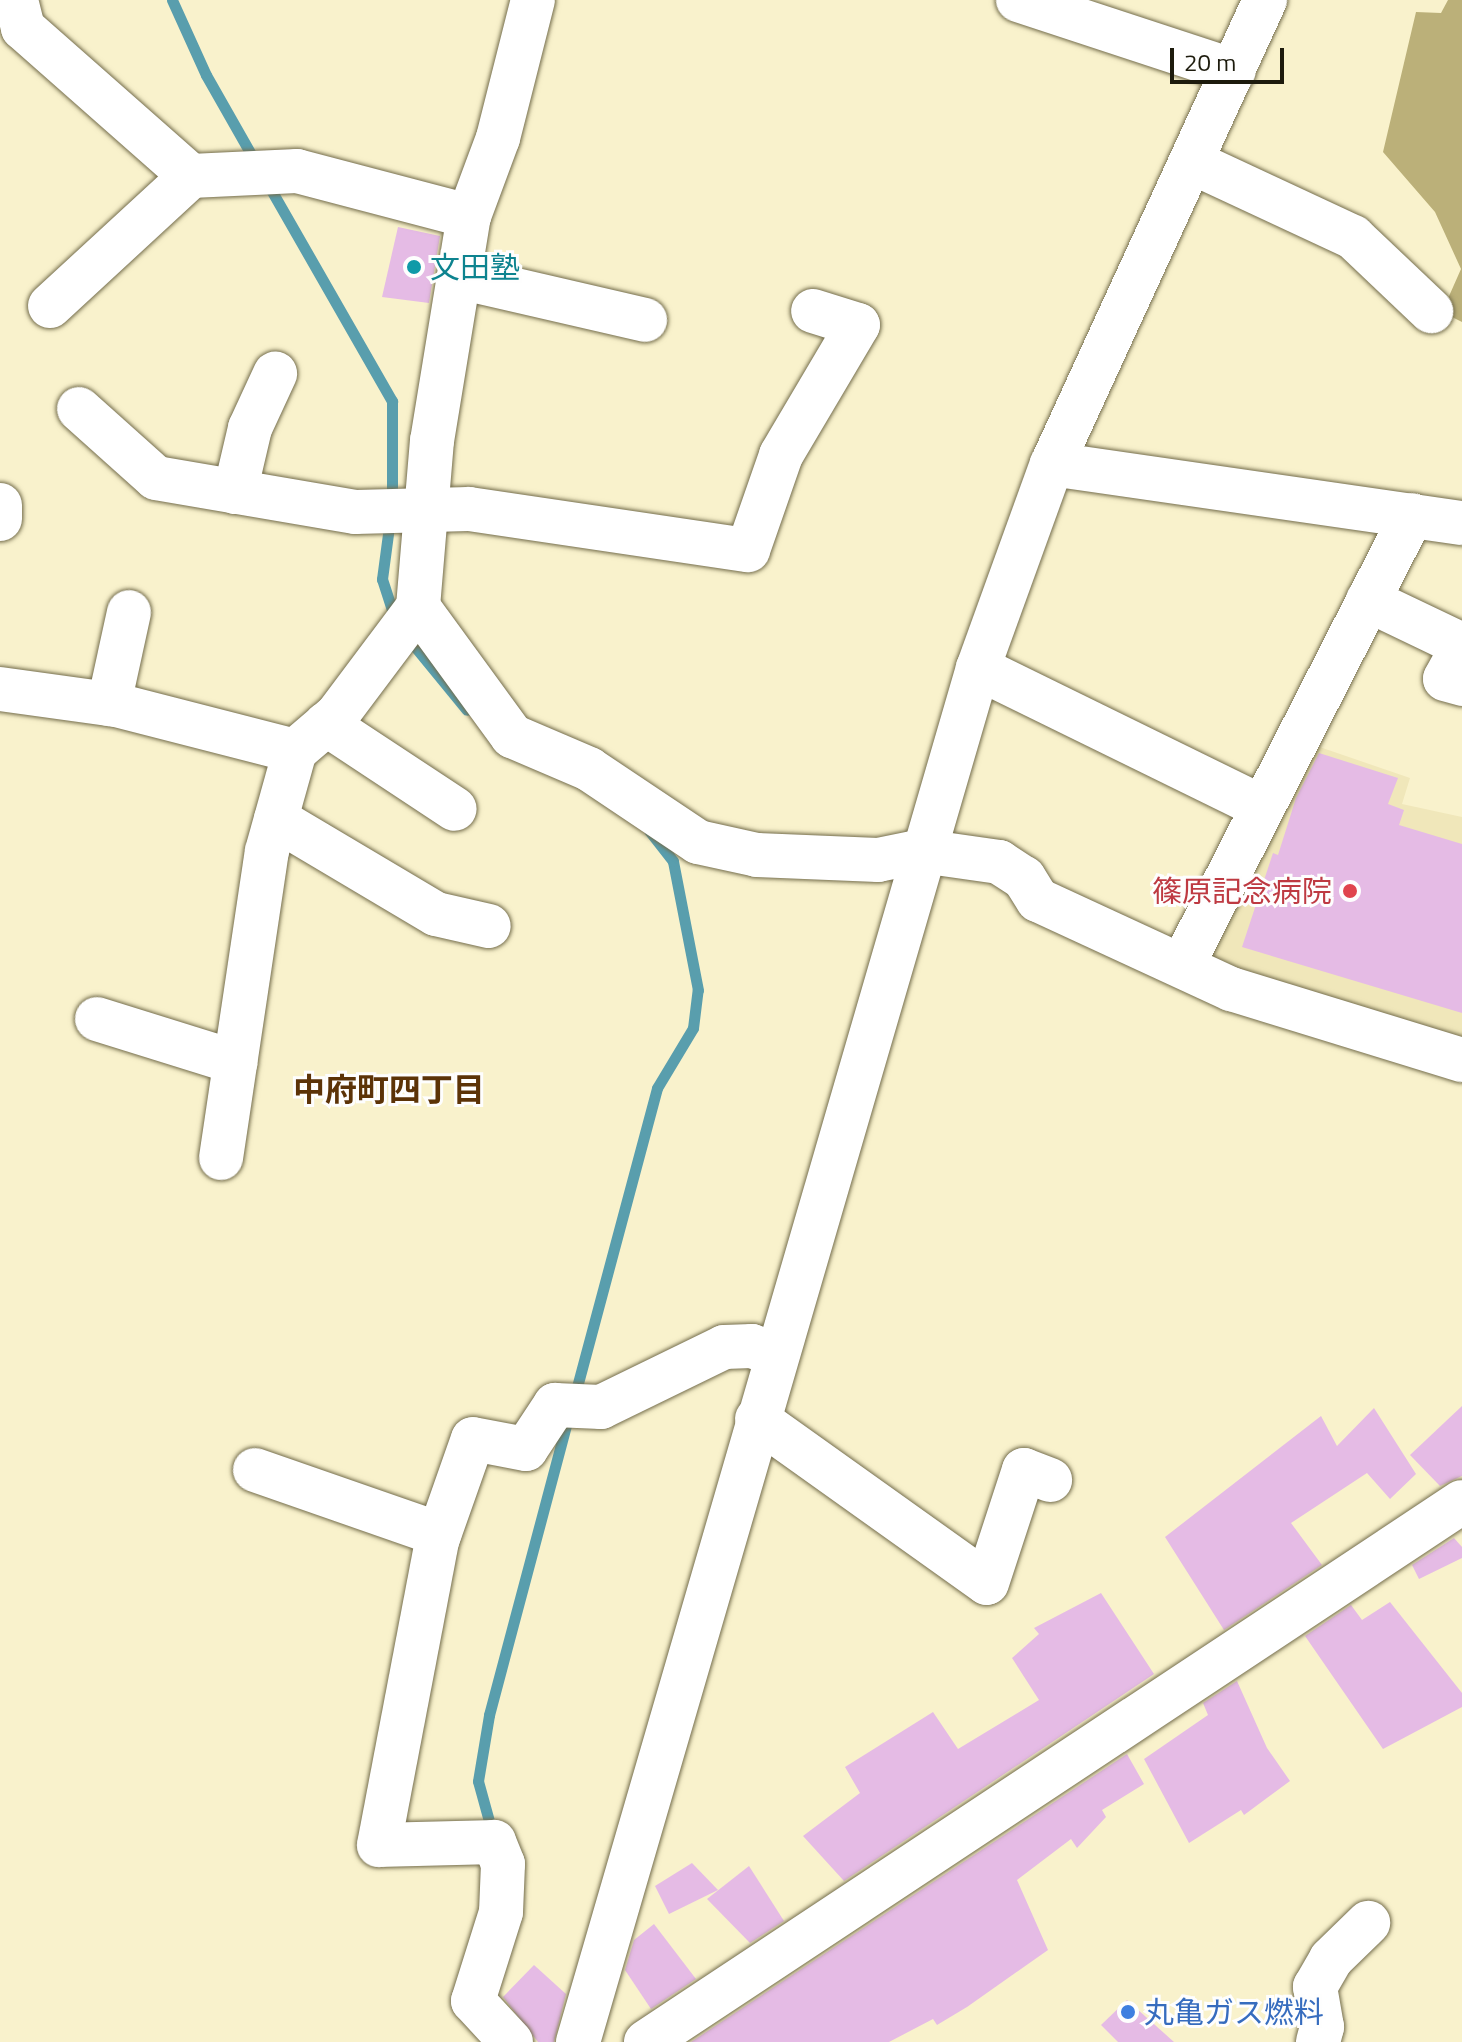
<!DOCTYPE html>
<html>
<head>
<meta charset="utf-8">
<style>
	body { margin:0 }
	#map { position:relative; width:1462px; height:2042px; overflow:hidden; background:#f9f2cc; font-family:"Titillium Web","Noto Sans JP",sans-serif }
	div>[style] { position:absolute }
	.built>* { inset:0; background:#f0e7ba }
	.forest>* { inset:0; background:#bbb079 }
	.stream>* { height:11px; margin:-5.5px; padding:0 5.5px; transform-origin:5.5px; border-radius:5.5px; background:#599ead }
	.building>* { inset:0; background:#e5bbe5 }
	.roads { filter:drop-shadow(0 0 2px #746d4c) drop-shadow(0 0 2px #746d4c) }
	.minor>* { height:44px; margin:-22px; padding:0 22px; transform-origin:22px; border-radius:22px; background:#fff }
	.dots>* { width:22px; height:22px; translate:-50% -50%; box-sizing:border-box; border:4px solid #fefefe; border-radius:50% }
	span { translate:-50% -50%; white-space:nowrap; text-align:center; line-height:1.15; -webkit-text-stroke:6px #fefefe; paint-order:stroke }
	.culture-label { font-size:30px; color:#0d838f }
	.left { translate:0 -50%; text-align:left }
	.health-label { font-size:30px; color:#be3a42 }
	.right { translate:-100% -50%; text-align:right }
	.shop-label { font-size:30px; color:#366cbe }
	.neighbourhood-label { font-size:32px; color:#5c3307; font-weight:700 }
	.scale { position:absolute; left:1170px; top:48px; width:114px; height:36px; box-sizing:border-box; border:4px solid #1d1b0d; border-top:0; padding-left:10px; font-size:24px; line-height:28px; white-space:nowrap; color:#1d1b0d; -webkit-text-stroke:6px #fefefe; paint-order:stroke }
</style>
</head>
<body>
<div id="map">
	<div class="built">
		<i style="clip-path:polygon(1308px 743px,1410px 778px,1402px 804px,1462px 817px,1462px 1044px,1204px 965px)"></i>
	</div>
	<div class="forest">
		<i style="clip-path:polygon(1448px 0,1462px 0,1462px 322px,1442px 312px,1461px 269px,1435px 212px,1383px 152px,1416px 12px,1441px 13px)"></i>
	</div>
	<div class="stream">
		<i style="left:172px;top:0;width:82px;rotate:65.6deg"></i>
		<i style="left:206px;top:75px;width:101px;rotate:60.4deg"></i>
		<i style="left:266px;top:181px;width:254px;rotate:60.2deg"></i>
		<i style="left:392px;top:401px;width:101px;rotate:90deg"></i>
		<i style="left:390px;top:519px;width:61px;rotate:97.6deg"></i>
		<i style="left:382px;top:579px;width:42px;rotate:72deg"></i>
		<i style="left:407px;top:637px;width:94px;rotate:50.6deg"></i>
		<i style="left:574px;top:1398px;width:321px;rotate:-75deg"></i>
		<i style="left:657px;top:1088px;width:70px;rotate:-59deg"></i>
		<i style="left:693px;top:1028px;width:38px;rotate:-83deg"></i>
		<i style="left:698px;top:990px;width:131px;rotate:-101deg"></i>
		<i style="left:673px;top:861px;width:39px;rotate:-128deg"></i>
		<i style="left:489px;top:1821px;width:41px;rotate:-105.4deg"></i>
		<i style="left:478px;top:1781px;width:67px;rotate:-80.5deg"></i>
		<i style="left:489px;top:1715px;width:311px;rotate:-75.1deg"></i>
	</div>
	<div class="building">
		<i style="clip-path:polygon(398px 227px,440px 236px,429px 303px,382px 297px)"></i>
		<i style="clip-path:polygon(1319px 753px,1398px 778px,1388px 804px,1404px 810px,1399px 825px,1462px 844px,1462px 1013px,1242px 947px,1273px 853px,1278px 855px,1296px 798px)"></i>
		<i style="clip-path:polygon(1462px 1406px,1462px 1476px,1440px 1486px,1410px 1455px)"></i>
		<i style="clip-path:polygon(1374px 1408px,1416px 1474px,1390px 1499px,1367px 1473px,1291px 1523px,1322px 1565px,1224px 1630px,1165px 1537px,1321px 1416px,1337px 1446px)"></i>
		<i style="clip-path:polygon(1454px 1538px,1462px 1547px,1462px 1558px,1419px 1579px,1412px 1565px)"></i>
		<i style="clip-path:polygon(1101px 1593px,1154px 1674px,844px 1881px,803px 1836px,860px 1793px,845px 1767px,933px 1712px,958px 1749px,1039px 1700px,1012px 1658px,1039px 1634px,1034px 1628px)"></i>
		<i style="clip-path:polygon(1390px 1602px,1462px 1693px,1462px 1707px,1383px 1749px,1305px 1636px,1351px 1605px,1362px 1620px)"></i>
		<i style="clip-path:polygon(1237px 1681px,1267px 1748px,1290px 1781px,1244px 1815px,1241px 1810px,1189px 1843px,1144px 1759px,1208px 1715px,1203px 1703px)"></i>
		<i style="clip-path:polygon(1127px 1754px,1144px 1784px,1102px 1810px,1106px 1817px,1077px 1848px,1071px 1839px,1017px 1880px,1048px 1950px,967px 2007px,937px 2025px,933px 2019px,889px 2042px,691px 2042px)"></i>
		<i style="clip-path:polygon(692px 1863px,718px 1890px,669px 1914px,655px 1886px)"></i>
		<i style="clip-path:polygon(749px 1866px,784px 1921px,750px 1943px,707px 1899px)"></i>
		<i style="clip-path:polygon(654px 1924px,696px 1979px,651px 2009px,625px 1970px,634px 1940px)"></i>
		<i style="clip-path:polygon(534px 1965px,566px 1994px,554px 2042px,538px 2042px,503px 1997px)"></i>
		<i style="clip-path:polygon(1127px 2000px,1174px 2042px,1118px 2042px,1101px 2025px)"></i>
	</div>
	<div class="roads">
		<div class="minor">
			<i style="left:16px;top:0;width:29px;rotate:76deg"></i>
			<i style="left:23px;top:28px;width:224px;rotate:41.4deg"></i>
			<i style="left:1018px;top:0;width:227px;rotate:18.2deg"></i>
			<i style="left:1192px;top:162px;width:178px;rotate:25deg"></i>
			<i style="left:1353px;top:237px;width:108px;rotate:43.5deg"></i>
			<i style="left:459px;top:277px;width:191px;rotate:13deg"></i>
			<i style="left:50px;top:306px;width:192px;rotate:-42.7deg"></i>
			<i style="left:191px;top:176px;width:106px;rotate:-2.7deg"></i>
			<i style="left:297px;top:171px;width:178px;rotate:14.7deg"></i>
			<i style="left:79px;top:409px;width:103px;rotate:41.9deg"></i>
			<i style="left:156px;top:478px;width:202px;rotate:9.7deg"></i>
			<i style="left:355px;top:512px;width:114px;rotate:-1.5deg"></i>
			<i style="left:469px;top:509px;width:282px;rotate:8.4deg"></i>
			<i style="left:748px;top:550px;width:101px;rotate:-70.8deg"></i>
			<i style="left:781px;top:455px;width:151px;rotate:-59.4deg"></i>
			<i style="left:858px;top:325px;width:47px;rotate:-162.7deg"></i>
			<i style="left:1052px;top:464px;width:414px;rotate:8.2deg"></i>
			<i style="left:235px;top:492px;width:66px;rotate:-76.8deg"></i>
			<i style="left:250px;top:428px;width:60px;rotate:-65.2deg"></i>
			<i style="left:0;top:505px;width:14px;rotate:90deg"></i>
			<i style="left:1368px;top:600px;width:104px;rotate:25.6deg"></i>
			<i style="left:418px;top:607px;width:160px;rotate:53.9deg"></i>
			<i style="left:512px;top:736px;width:84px;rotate:23.2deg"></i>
			<i style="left:589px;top:769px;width:131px;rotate:33.8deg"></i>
			<i style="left:698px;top:842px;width:60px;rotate:12.4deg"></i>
			<i style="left:757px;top:855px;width:121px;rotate:2.4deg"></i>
			<i style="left:878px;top:860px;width:45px;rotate:-11.6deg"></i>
			<i style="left:922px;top:851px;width:78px;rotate:8.1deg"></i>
			<i style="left:999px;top:862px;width:30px;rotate:33deg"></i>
			<i style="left:1024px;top:878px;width:26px;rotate:58deg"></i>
			<i style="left:1038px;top:900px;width:213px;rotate:24.8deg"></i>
			<i style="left:1231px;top:989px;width:242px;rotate:17.1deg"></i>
			<i style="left:1462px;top:648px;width:35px;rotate:119deg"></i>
			<i style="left:1445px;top:679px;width:18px;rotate:16deg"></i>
			<i style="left:978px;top:668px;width:316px;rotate:26.1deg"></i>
			<i style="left:0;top:689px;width:117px;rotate:7.9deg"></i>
			<i style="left:116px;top:705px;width:185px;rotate:14.4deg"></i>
			<i style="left:295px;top:751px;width:55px;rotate:-40.6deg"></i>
			<i style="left:337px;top:715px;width:135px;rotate:-53.1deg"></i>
			<i style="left:418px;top:607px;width:167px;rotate:-85.2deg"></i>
			<i style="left:432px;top:441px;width:228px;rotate:-80.7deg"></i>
			<i style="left:469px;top:216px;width:83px;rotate:-69.6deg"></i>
			<i style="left:498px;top:138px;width:142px;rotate:-75.8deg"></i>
			<i style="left:109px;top:704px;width:94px;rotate:-77.7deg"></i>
			<i style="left:326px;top:724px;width:154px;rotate:33.4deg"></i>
			<i style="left:276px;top:819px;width:186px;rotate:30.7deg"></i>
			<i style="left:436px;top:914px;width:54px;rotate:12.8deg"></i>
			<i style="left:1182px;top:966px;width:506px;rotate:-62.98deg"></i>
			<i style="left:97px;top:1019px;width:145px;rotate:17.3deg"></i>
			<i style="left:221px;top:1158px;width:310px;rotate:-81.5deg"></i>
			<i style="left:267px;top:851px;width:104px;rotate:-74.4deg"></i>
			<i style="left:757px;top:1419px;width:282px;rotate:35.5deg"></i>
			<i style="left:987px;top:1583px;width:119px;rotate:-71.9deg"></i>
			<i style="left:1024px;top:1470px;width:28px;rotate:21deg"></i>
			<i style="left:255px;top:1470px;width:195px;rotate:19.2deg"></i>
			<i style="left:511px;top:2042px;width:56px;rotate:-132.8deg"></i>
			<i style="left:473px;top:2001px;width:93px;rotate:-72.5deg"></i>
			<i style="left:501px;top:1912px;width:48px;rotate:-87.6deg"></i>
			<i style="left:503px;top:1864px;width:24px;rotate:-112deg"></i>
			<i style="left:494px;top:1842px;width:115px;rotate:178.5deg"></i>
			<i style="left:379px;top:1845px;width:309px;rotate:-79.2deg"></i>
			<i style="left:437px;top:1541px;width:108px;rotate:-70.6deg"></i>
			<i style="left:473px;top:1439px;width:54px;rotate:10.7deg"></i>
			<i style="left:526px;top:1449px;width:53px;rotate:-56.6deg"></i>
			<i style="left:555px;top:1405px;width:46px;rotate:2.5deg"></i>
			<i style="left:601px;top:1407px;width:137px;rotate:-26deg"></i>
			<i style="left:724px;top:1347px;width:28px;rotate:-2deg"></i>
			<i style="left:752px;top:1346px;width:26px;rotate:21deg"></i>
			<i style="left:578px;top:2042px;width:1431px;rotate:-73.77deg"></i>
			<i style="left:978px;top:668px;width:217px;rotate:-70.1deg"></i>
			<i style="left:1052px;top:464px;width:511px;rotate:-65.34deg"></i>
			<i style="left:646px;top:2042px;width:978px;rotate:-33.5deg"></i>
			<i style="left:1318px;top:2042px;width:16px;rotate:-75deg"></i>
			<i style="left:1322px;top:2027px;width:41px;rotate:-99.9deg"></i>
			<i style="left:1315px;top:1987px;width:32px;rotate:-60deg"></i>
			<i style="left:1331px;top:1959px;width:52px;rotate:-44.2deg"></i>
		</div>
	</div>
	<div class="dots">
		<i style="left:414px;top:267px;background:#0f9aa8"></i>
		<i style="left:1350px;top:891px;background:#e0444e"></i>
		<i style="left:1128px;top:2012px;background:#3f7fe0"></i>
	</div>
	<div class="culture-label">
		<span class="left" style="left:430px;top:267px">文田塾</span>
	</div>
	<div class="health-label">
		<span class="right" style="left:1332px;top:891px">篠原記念病院</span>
	</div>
	<div class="shop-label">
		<span class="left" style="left:1144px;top:2012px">丸亀ガス燃料</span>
	</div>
	<div class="neighbourhood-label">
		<span style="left:389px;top:1089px">中府町四丁目</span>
	</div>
	<div class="scale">20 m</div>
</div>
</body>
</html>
